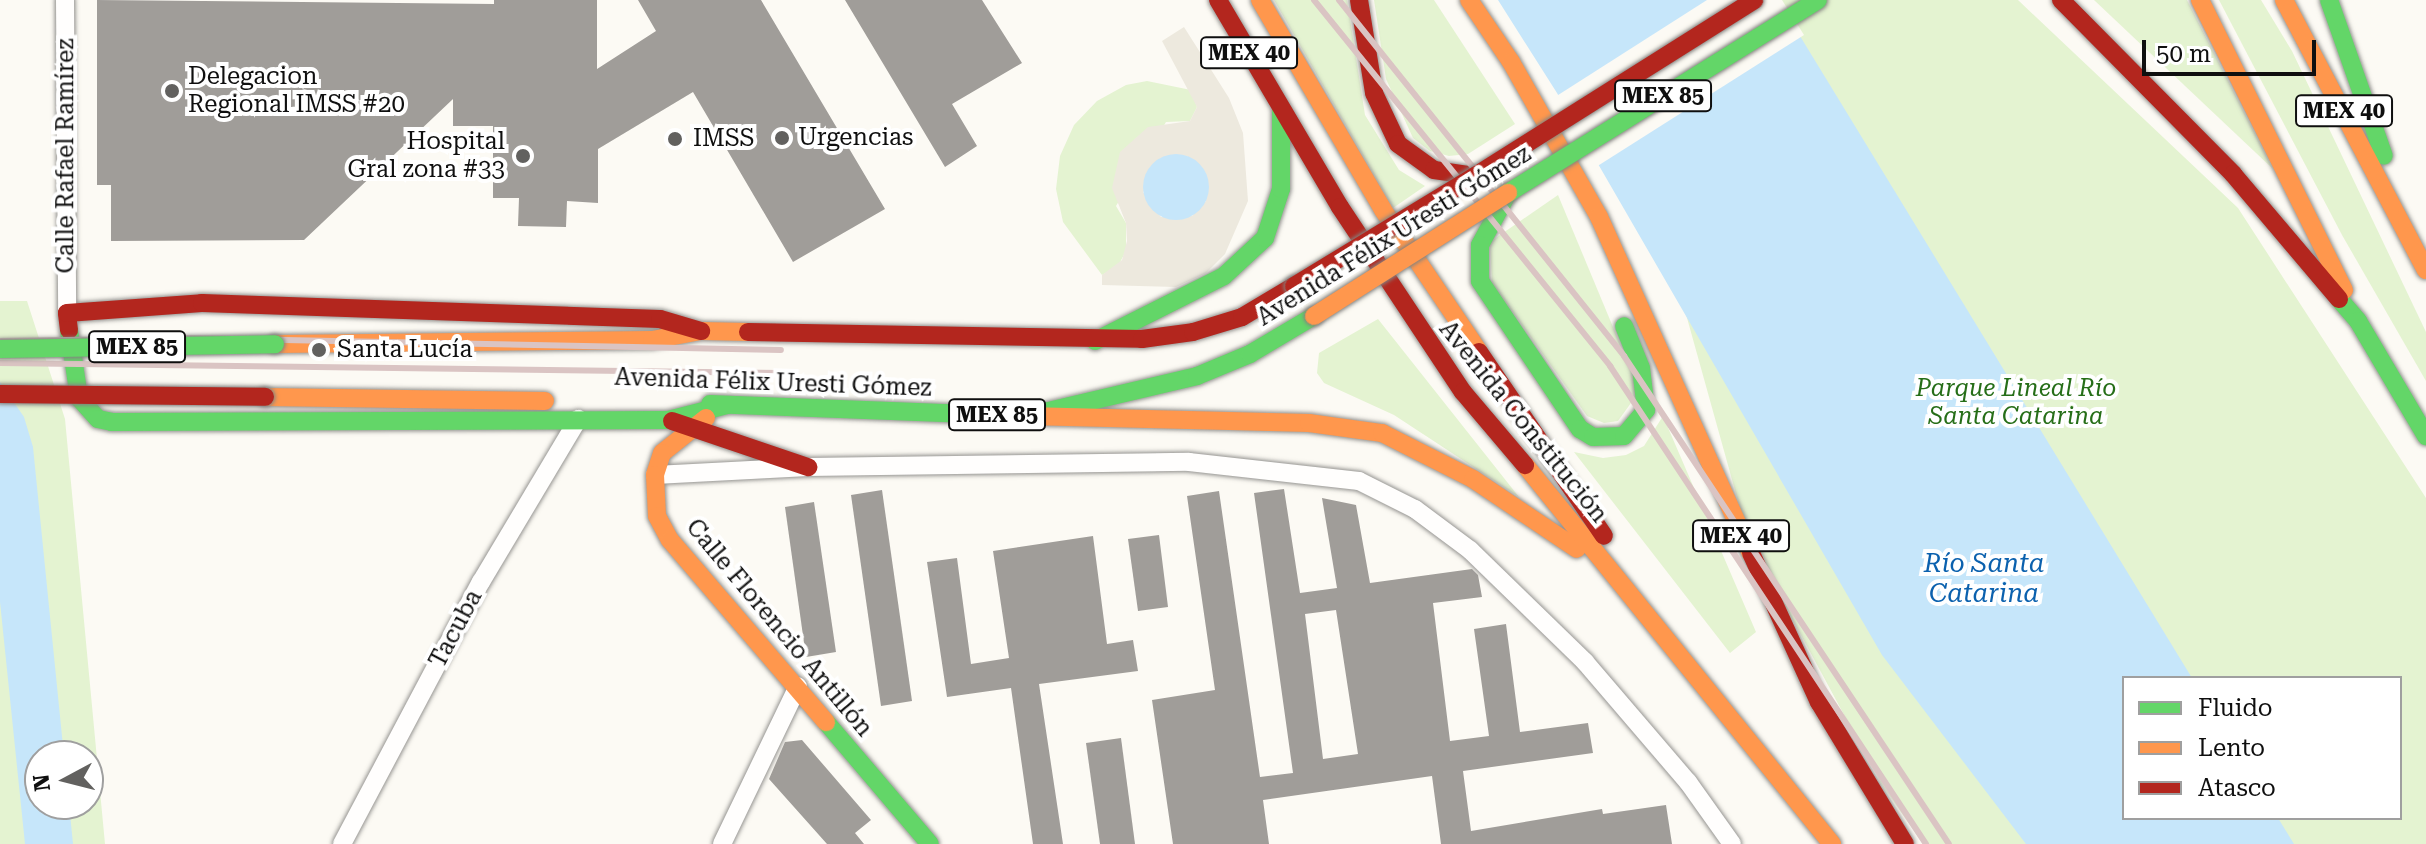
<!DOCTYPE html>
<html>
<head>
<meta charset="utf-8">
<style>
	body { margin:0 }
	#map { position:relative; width:2426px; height:844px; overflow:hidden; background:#fcfaf4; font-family:"Roboto Serif",serif }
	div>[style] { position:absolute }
	.green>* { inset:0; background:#e4f3d1 }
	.plaza>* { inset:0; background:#ede9de }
	.water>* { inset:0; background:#c6e6fa }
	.round { border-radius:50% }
	.pier>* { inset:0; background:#fcfaf4 }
	.building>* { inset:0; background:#a09d99 }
	.roads { filter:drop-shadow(0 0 2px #969592) drop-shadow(0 0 2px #969592) }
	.street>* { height:18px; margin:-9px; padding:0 9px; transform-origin:9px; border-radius:9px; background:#fffefd }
	.fast>* { height:18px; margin:-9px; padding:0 9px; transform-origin:9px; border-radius:9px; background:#63d668 }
	.slow>* { height:18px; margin:-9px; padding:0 9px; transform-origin:9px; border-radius:9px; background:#ff974d }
	.jam>* { height:18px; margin:-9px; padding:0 9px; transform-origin:9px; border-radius:9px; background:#b3261e }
	.rail>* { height:6px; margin:-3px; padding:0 3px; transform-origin:3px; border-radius:3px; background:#dac4c3 }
	.bridges { filter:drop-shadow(0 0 2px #83827f) drop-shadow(0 0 2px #83827f) }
	.fast-bridge>* { height:18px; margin:-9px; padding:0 9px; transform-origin:9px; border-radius:9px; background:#63d668 }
	.slow-bridge>* { height:18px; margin:-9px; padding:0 9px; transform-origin:9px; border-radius:9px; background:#ff974d }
	.jam-bridge>* { height:18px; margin:-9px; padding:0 9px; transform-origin:9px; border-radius:9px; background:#b3261e }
	.dots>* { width:22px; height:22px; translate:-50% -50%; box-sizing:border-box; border:4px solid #fff; border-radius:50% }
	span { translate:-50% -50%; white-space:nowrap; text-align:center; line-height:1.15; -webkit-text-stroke:8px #fff; paint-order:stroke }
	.shield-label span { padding:2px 6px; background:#fff; border:2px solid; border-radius:6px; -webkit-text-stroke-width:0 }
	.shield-label { font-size:22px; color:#0f0f0f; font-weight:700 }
	.poi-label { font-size:24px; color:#0f0f0f }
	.left { translate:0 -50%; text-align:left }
	.right { translate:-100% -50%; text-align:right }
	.street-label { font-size:24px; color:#0f0f0f }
	.park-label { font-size:24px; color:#266e18; font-style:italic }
	.water-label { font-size:26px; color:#0b61ae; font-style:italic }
	.legend { position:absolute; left:2122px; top:676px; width:280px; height:144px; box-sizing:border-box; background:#fff; border:2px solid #9f9f9f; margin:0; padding:10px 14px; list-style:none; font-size:24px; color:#0f0f0f }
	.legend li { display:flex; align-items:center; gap:16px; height:40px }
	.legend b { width:40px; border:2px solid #9f9f9f }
	.north { position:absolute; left:24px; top:740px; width:80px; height:80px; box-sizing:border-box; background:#fff; border:2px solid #9f9f9f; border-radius:50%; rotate:263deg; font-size:22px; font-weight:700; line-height:32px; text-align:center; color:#0f0f0f }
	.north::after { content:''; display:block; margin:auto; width:28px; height:36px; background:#62615f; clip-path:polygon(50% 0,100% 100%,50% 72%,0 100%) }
	.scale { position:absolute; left:2142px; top:40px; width:174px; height:36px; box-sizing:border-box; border:4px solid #0f0f0f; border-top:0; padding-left:10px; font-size:24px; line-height:28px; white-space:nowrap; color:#0f0f0f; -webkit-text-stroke:6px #fff; paint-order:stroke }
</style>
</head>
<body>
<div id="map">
	<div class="green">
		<i style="clip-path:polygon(1274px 0,1347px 0,1365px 115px,1399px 170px,1425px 186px,1393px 208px)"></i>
		<i style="clip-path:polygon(1374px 0,1434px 0,1515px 124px,1468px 154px,1449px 156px,1430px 151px,1413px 138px,1386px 79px)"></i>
		<i style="clip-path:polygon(evenodd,1500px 0,2018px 0,2238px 208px,2426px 498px,2426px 844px,1923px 844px,1882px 785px,1748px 537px,1672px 264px,1500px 0,2124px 678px,2400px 678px,2400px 818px,2124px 818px,2124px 678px)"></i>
		<i style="clip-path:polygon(2094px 0,2187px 0,2273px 169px)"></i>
		<i style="clip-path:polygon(2219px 0,2261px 0,2292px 51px,2426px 332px,2426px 381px,2342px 235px)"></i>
		<i style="clip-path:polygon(1147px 81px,1191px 90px,1197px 107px,1190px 121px,1166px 122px,1116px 206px,1126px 223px,1126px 251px,1118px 266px,1102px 275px,1063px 222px,1056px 189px,1060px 156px,1074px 125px,1097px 101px,1126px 85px)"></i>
		<i style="clip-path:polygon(1558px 195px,1633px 375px,1636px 396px,1618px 421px,1604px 423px,1587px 416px,1492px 283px,1490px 242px)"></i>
		<i style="clip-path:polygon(evenodd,0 301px,27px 301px,65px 419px,105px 844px,0 844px,0 301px,40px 756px,88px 756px,88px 804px,40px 804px,40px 756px)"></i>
		<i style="clip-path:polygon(1378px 319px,1519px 497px,1394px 415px,1324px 383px,1317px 373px,1319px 353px)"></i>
		<i style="clip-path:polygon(1663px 416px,1756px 632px,1730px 653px,1574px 452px,1603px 458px,1626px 455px,1644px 446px)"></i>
	</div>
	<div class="plaza">
		<i style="clip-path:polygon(evenodd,1184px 27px,1229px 98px,1243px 133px,1248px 201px,1225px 254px,1206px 273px,1176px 287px,1102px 285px,1102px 275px,1122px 260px,1127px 241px,1126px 223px,1112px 188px,1120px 152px,1148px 127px,1190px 121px,1197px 107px,1162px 41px,1184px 27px,1187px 156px,1204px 170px,1206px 201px,1192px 216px,1161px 217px,1143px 192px,1187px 156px)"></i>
	</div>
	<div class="water">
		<i style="clip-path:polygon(1498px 0,1778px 0,2192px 678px,2124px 678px,2124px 818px,2278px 818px,2294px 844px,2026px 844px,1882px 655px,1557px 93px)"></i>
		<i class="round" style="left:1143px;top:154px;width:66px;height:66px"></i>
		<i style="clip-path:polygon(0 382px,24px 417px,33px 447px,64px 756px,40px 756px,40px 804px,69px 804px,73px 844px,25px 844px,0 602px)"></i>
	</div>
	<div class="pier">
		<i style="clip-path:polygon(1707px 0,1782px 0,1804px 35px,1596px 167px,1555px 97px)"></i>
	</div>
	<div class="building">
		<i style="clip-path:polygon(97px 0,494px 4px,494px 0,597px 0,597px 69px,656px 31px,638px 0,761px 0,885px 209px,793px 262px,693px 92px,598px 149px,598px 203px,567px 201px,566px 227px,518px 226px,519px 198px,493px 198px,493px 126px,453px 126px,453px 99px,304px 240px,111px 241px,111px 185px,97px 185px)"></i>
		<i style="clip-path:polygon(845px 0,982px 0,1022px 63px,952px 104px,977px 146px,945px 167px)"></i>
		<i style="clip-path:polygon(evenodd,1284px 489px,1300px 593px,1337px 588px,1322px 498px,1356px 505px,1370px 583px,1472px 569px,1478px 575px,1482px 597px,1433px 603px,1450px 741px,1489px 736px,1474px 629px,1506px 624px,1520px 732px,1588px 723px,1593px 753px,1463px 771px,1471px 831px,1602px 809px,1603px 814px,1666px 805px,1672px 844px,1441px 844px,1432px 776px,1263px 800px,1269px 844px,1173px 844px,1152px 700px,1215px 690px,1187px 496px,1219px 491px,1260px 777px,1293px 773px,1254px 493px,1284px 489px,1336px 610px,1358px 754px,1323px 759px,1305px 614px,1336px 610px)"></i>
		<i style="clip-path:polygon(882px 490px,912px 701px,881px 706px,851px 495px)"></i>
		<i style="clip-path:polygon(814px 502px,836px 652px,806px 657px,785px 507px)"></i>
		<i style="clip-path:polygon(1159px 535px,1168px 607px,1138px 611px,1128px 539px)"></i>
		<i style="clip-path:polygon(1093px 536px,1107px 644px,1133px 640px,1138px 671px,1039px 684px,1063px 844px,1033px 844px,1011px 688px,947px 697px,927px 562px,957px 558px,971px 664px,1009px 658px,993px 551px)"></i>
		<i style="clip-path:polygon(1121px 738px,1135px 844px,1100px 844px,1086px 743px)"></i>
		<i style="clip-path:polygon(802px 740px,871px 820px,855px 833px,864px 844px,827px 844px,769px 779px,785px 742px)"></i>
	</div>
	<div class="roads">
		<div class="street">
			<i style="left:65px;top:0;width:313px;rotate:89.6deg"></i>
			<i style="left:655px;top:475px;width:153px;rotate:-3deg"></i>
			<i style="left:808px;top:467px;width:381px;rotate:-0.8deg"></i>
			<i style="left:1189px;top:462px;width:171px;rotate:6.4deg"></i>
			<i style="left:1359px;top:481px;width:63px;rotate:26.6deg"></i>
			<i style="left:1415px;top:509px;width:69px;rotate:36.7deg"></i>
			<i style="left:1470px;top:550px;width:161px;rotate:44.2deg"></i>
			<i style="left:1585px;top:662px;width:158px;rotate:49.4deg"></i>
			<i style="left:1688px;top:782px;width:76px;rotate:54.6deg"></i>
			<i style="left:342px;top:844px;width:297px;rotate:-62.1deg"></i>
			<i style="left:481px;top:582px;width:190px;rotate:-59.2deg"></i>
			<i style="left:722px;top:844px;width:175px;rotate:-64.3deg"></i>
		</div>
		<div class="fast">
			<i style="left:2329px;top:0;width:165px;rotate:70.6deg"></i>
			<i style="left:1508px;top:193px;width:59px;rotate:118.3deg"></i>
			<i style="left:1480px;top:245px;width:36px;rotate:90deg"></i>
			<i style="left:1480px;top:281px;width:179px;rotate:56deg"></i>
			<i style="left:1580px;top:429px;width:15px;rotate:32deg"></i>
			<i style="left:1593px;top:437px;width:31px;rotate:-2deg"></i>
			<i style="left:1624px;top:436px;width:34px;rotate:-50deg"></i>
			<i style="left:1646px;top:410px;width:42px;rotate:-96.8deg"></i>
			<i style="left:1641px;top:368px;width:45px;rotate:-112deg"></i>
			<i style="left:2339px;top:299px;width:29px;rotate:49deg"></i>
			<i style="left:2358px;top:321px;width:134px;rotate:59.4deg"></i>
			<i style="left:69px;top:330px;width:69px;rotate:81.6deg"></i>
			<i style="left:79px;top:398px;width:28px;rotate:48deg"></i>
			<i style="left:98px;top:419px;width:14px;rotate:12deg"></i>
			<i style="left:112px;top:422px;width:556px;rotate:-0.21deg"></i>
			<i style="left:668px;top:420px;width:61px;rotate:-14.3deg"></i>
			<i style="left:1095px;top:341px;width:144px;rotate:-26.7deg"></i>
			<i style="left:1224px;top:276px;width:56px;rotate:-42.8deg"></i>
			<i style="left:1265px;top:238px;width:52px;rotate:-71.9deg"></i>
			<i style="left:1281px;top:189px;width:78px;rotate:-90deg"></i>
			<i style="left:710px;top:404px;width:317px;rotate:2.2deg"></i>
			<i style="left:1027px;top:416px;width:175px;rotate:-13.2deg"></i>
			<i style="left:1197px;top:376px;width:57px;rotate:-22.5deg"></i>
			<i style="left:1250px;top:354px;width:74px;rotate:-30.7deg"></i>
			<i style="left:826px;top:722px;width:160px;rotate:49.6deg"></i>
		</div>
		<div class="slow">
			<i style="left:1260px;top:0;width:243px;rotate:59.6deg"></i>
			<i style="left:1383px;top:210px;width:171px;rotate:55.9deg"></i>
			<i style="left:1469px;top:0;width:75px;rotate:55.9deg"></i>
			<i style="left:1511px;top:62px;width:178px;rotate:60.4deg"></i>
			<i style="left:1599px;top:217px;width:369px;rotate:65.7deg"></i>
			<i style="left:2200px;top:0;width:324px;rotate:63.6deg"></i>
			<i style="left:2284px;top:0;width:305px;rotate:62.3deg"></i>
			<i style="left:275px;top:344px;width:377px;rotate:-0.6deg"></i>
			<i style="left:652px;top:340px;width:50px;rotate:-10.4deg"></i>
			<i style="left:701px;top:331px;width:47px;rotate:1.2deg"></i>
			<i style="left:265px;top:397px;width:280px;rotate:0.8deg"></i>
			<i style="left:1027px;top:416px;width:282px;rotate:1.4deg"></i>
			<i style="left:1309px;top:423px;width:74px;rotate:7.8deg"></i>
			<i style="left:1382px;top:433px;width:102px;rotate:26.8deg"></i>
			<i style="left:1473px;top:479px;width:125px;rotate:33.9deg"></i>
			<i style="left:706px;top:418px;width:56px;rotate:141.5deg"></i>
			<i style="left:662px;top:453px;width:23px;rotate:108deg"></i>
			<i style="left:655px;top:475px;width:41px;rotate:87.2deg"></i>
			<i style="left:657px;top:516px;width:27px;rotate:62deg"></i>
			<i style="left:670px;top:540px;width:240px;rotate:49.4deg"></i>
			<i style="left:1525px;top:465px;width:488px;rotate:51deg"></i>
		</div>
		<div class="jam">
			<i style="left:1218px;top:0;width:240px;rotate:59.5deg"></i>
			<i style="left:1340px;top:207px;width:222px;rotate:56.4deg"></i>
			<i style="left:1463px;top:392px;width:96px;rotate:49.7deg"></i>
			<i style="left:1359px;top:0;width:94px;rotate:80.8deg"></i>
			<i style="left:1374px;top:93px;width:56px;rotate:64.8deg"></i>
			<i style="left:1398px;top:144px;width:44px;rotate:35.8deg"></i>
			<i style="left:1434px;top:170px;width:41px;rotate:8.3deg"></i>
			<i style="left:2061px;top:0;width:245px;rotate:45.3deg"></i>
			<i style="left:2233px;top:174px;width:164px;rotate:49.7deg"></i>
			<i style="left:69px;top:330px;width:17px;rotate:-97deg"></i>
			<i style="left:67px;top:313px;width:135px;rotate:-4.2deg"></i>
			<i style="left:202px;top:303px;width:458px;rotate:2deg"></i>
			<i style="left:660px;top:319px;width:43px;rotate:16.3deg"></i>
			<i style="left:748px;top:332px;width:394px;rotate:1deg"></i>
			<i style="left:1142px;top:339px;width:51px;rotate:-7.8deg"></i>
			<i style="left:1193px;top:332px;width:51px;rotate:-17deg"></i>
			<i style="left:1242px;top:317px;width:61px;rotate:-30.8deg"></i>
			<i style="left:1479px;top:352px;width:222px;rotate:55.8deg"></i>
			<i style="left:672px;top:421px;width:144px;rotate:18.7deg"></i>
			<i style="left:1751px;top:553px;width:164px;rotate:65.5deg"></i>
			<i style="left:1819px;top:702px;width:166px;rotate:58.8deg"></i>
		</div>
	</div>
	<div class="rail">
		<i style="left:1314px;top:0;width:471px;rotate:51deg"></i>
		<i style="left:1610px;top:366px;width:573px;rotate:56.53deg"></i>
		<i style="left:1339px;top:0;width:456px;rotate:51.3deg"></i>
		<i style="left:1624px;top:356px;width:586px;rotate:56.34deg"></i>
		<i style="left:0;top:341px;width:183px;rotate:-0.9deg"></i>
		<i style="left:183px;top:338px;width:598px;rotate:1.15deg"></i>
		<i style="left:0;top:363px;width:780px;rotate:0.73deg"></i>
	</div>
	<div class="bridges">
		<div class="fast-bridge">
			<i style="left:1508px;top:193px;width:365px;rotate:-31.9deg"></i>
			<i style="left:0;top:349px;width:275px;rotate:-1deg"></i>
		</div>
		<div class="slow-bridge">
			<i style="left:1314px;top:316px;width:230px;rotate:-32.4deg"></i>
		</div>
		<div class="jam-bridge">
			<i style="left:1475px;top:176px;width:330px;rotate:-32.2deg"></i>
			<i style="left:1294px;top:286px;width:212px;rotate:-31.3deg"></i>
			<i style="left:0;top:394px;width:265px;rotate:0.6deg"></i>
		</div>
	</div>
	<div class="dots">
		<i style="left:172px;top:91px;background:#62615f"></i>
		<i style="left:782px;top:138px;background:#62615f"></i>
		<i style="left:675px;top:139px;background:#62615f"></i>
		<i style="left:523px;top:156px;background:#62615f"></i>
		<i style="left:319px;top:350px;background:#62615f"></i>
	</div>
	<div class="shield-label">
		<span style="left:1249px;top:53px">MEX 40</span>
		<span style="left:1663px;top:96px">MEX 85</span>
		<span style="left:2344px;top:111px">MEX 40</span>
		<span style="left:137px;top:347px">MEX 85</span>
		<span style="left:997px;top:415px">MEX 85</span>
		<span style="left:1741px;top:536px">MEX 40</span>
	</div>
	<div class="poi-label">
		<span class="left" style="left:188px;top:91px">Delegacion<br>Regional IMSS #20</span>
		<span class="left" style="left:798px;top:138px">Urgencias</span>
		<span class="left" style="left:693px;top:139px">IMSS</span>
		<span class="right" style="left:505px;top:156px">Hospital<br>Gral zona #33</span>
		<span class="left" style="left:337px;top:350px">Santa Lucía</span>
	</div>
	<div class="street-label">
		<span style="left:66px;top:156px;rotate:-90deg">Calle Rafael Ramírez</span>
		<span style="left:1394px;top:236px;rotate:-32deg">Avenida Félix Uresti Gómez</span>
		<span style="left:773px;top:383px;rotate:2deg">Avenida Félix Uresti Gómez</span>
		<span style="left:1523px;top:422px;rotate:51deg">Avenida Constitución</span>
		<span style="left:779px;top:628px;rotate:50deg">Calle Florencio Antillón</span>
		<span style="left:456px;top:629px;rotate:-62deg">Tacuba</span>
	</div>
	<div class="park-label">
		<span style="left:2016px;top:403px">Parque Lineal Río<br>Santa Catarina</span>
	</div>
	<div class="water-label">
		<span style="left:1984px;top:579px">Río Santa<br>Catarina</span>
	</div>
	<ul class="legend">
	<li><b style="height:10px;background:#63d668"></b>Fluido</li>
	<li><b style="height:10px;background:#ff974d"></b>Lento</li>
	<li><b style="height:10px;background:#b3261e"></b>Atasco</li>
	</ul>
	<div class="north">N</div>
	<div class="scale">50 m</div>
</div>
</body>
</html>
